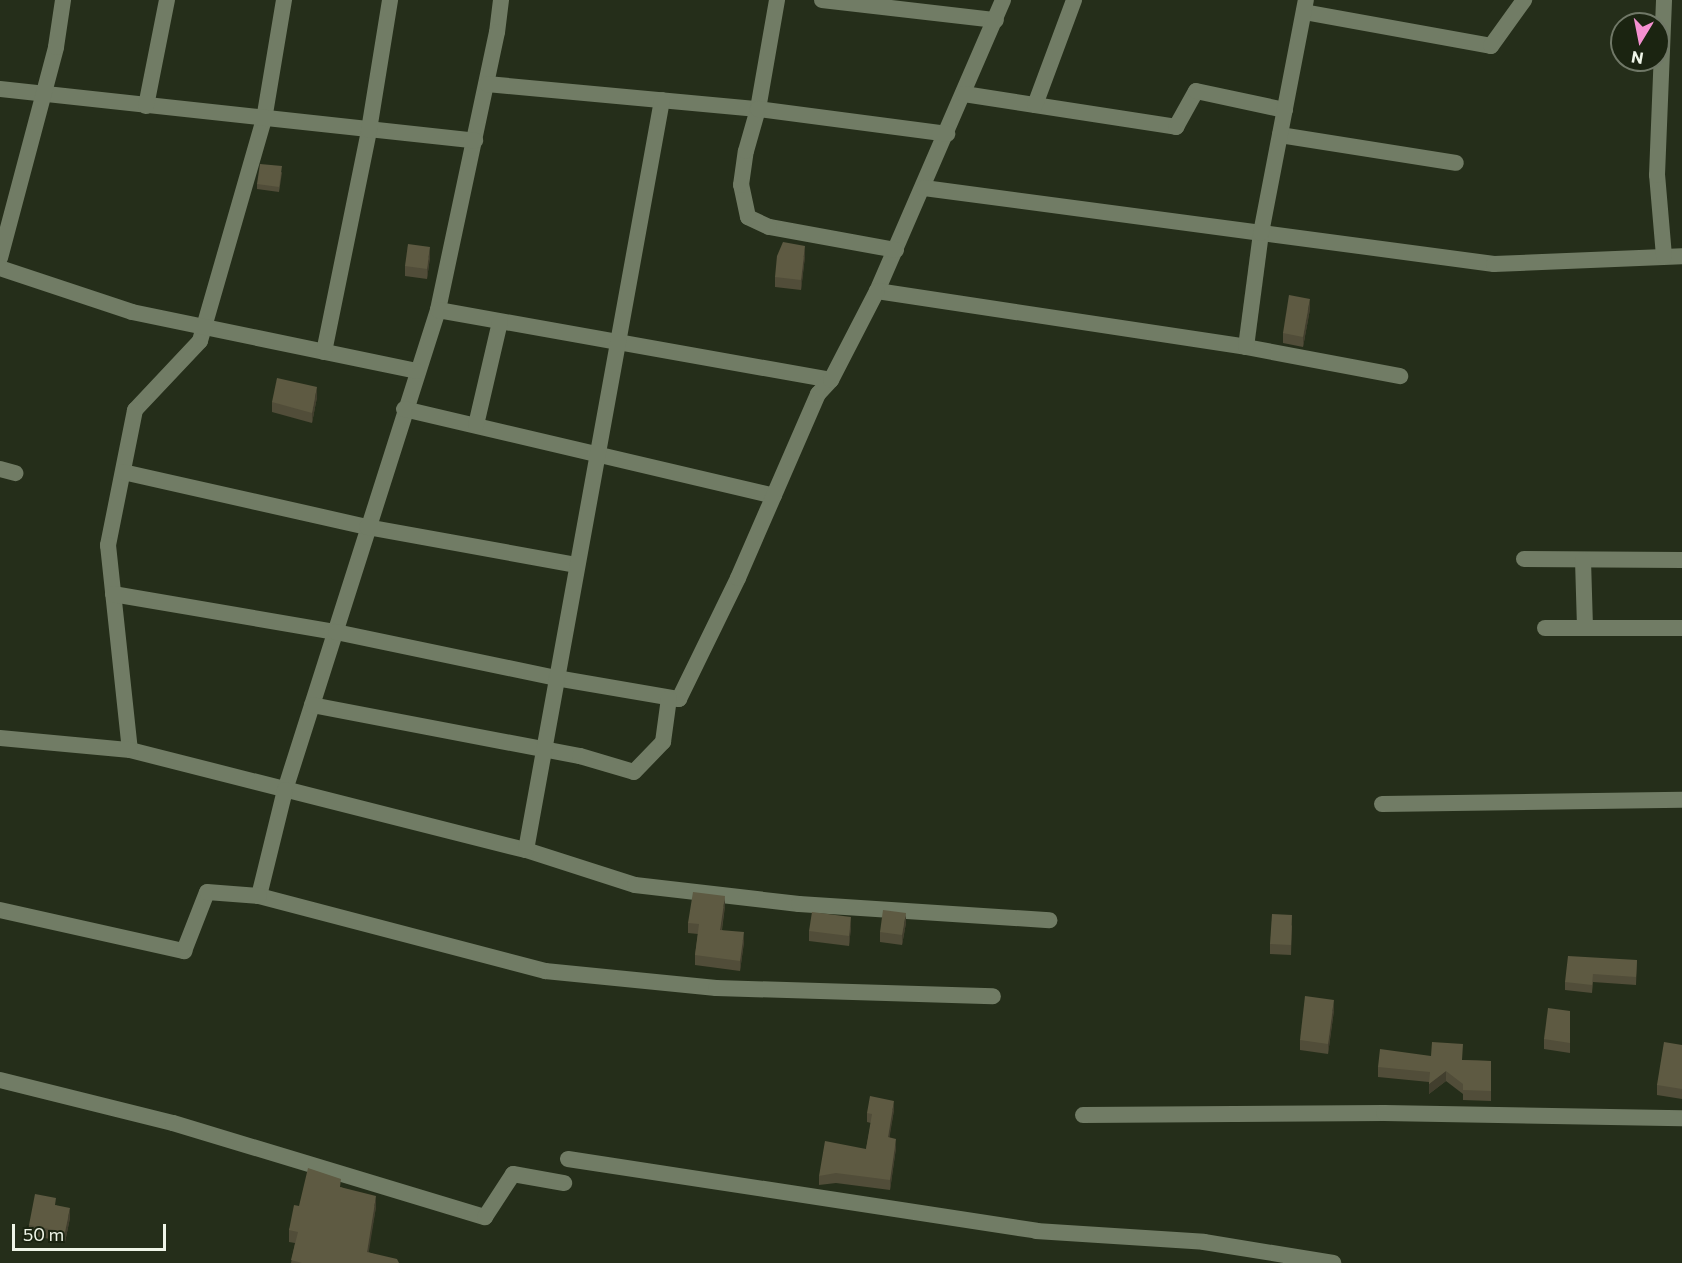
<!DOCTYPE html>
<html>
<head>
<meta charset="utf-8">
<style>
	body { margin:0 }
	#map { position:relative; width:1682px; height:1263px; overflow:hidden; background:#252e1a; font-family:Commissioner,sans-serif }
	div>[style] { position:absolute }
	.minor>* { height:16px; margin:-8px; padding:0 8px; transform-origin:8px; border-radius:8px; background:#717c65 }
	.wall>* { inset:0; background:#514d39 }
	.shaded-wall>* { inset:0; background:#423f2e }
	.building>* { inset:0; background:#5e5a42 }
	span { translate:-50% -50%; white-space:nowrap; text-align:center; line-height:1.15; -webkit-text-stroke:5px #1b2411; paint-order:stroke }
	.north { position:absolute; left:1610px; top:12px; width:60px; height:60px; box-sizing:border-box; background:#1b2411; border:2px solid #707867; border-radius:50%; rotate:190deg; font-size:16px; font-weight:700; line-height:24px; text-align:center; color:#eff5e8 }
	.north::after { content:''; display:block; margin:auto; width:21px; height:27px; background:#f590d1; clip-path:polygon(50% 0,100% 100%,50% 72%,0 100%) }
	.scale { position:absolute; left:12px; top:1224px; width:154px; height:27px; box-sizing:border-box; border:3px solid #eff5e8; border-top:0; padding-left:8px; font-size:18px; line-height:21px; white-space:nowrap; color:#eff5e8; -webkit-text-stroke:4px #1b2411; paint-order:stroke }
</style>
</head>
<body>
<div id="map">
	<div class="minor">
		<i style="left:284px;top:0;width:121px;rotate:99.5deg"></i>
		<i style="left:264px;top:119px;width:231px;rotate:106.1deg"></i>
		<i style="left:200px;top:341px;width:95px;rotate:133.3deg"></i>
		<i style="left:135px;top:410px;width:138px;rotate:101.3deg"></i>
		<i style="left:108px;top:545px;width:206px;rotate:83.9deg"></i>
		<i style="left:130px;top:750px;width:408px;rotate:14.2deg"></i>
		<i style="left:526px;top:850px;width:114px;rotate:17.8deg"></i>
		<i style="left:635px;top:885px;width:165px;rotate:6.6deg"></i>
		<i style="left:799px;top:904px;width:251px;rotate:3.7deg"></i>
		<i style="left:501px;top:0;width:32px;rotate:97deg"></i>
		<i style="left:497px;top:32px;width:284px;rotate:102deg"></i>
		<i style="left:438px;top:310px;width:504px;rotate:107.68deg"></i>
		<i style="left:285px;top:790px;width:109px;rotate:103.8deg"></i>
		<i style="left:259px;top:896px;width:296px;rotate:14.7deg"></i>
		<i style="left:545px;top:971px;width:172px;rotate:5.7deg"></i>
		<i style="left:716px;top:988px;width:277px;rotate:1.7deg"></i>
		<i style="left:822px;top:0;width:175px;rotate:6.6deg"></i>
		<i style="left:1003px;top:0;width:317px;rotate:113.4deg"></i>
		<i style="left:877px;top:291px;width:373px;rotate:8.6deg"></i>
		<i style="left:1246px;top:347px;width:157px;rotate:10.7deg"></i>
		<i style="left:1304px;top:12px;width:190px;rotate:10.3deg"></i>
		<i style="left:1491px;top:46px;width:57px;rotate:-54.3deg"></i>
		<i style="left:487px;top:84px;width:272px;rotate:5.3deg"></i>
		<i style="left:758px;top:109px;width:111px;rotate:-80.1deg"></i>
		<i style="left:0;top:89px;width:478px;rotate:6.2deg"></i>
		<i style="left:964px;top:94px;width:215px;rotate:8.8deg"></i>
		<i style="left:1176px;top:127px;width:41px;rotate:-60.9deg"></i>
		<i style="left:1196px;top:91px;width:91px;rotate:12.1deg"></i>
		<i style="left:1035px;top:105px;width:112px;rotate:-69.6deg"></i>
		<i style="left:146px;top:106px;width:108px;rotate:-78.8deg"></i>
		<i style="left:1280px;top:135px;width:178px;rotate:9deg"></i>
		<i style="left:924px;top:188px;width:575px;rotate:7.59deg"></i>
		<i style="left:1494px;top:264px;width:188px;rotate:-2.4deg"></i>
		<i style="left:896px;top:250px;width:129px;rotate:-169.7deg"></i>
		<i style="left:769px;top:227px;width:23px;rotate:-155deg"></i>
		<i style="left:748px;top:217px;width:33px;rotate:-102deg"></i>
		<i style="left:741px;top:185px;width:34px;rotate:-82deg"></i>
		<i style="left:746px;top:151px;width:44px;rotate:-74.1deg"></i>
		<i style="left:758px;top:109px;width:191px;rotate:7.5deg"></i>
		<i style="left:1664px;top:256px;width:81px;rotate:-94.9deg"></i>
		<i style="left:1657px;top:175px;width:175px;rotate:-87.7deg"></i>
		<i style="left:0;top:258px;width:218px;rotate:-75.1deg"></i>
		<i style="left:56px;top:47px;width:48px;rotate:-81.5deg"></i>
		<i style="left:0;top:268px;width:139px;rotate:18.4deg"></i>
		<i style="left:132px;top:312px;width:291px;rotate:11.7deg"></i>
		<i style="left:438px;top:310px;width:399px;rotate:10.1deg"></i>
		<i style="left:1246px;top:347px;width:115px;rotate:-82.5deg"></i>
		<i style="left:1261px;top:233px;width:237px;rotate:-79.1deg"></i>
		<i style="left:324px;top:352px;width:227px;rotate:-78.5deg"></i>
		<i style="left:369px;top:130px;width:132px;rotate:-80.8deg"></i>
		<i style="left:404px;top:409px;width:380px;rotate:13.2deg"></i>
		<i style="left:476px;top:425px;width:106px;rotate:-76.9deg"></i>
		<i style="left:0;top:469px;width:16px;rotate:15deg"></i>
		<i style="left:123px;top:472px;width:250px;rotate:12.7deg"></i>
		<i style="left:367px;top:527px;width:212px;rotate:10.3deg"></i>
		<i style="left:1524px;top:559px;width:158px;rotate:0.4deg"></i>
		<i style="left:1583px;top:560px;width:68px;rotate:88.3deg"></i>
		<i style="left:113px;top:594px;width:226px;rotate:9.7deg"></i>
		<i style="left:336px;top:632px;width:225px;rotate:11.8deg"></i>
		<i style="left:556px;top:678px;width:125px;rotate:9.7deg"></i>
		<i style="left:679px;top:699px;width:135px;rotate:-64deg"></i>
		<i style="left:738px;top:578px;width:201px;rotate:-66.5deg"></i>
		<i style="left:818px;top:394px;width:19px;rotate:-47deg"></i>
		<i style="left:831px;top:380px;width:100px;rotate:-62.7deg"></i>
		<i style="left:1545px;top:628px;width:137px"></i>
		<i style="left:312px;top:705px;width:273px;rotate:10.8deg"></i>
		<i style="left:580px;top:756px;width:56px;rotate:16.5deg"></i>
		<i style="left:634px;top:772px;width:42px;rotate:-46deg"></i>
		<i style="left:663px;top:742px;width:44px;rotate:-82.2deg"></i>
		<i style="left:0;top:738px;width:131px;rotate:5.3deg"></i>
		<i style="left:1382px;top:804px;width:300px;rotate:-0.8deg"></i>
		<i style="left:526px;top:850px;width:762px;rotate:-79.72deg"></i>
		<i style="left:0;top:910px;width:189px;rotate:12.6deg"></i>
		<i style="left:184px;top:951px;width:63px;rotate:-68.7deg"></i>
		<i style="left:207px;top:892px;width:52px;rotate:4.4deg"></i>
		<i style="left:0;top:1080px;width:178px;rotate:14deg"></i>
		<i style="left:173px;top:1123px;width:326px;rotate:16.8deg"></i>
		<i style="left:485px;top:1217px;width:51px;rotate:-56.9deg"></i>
		<i style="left:513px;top:1174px;width:52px;rotate:10deg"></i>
		<i style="left:1083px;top:1115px;width:301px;rotate:-0.4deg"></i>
		<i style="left:1384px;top:1113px;width:298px;rotate:1deg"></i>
		<i style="left:568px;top:1159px;width:474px;rotate:8.7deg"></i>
		<i style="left:1036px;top:1231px;width:168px;rotate:3.7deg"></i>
		<i style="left:1204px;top:1242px;width:131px;rotate:9.2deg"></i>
	</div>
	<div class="wall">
		<i style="clip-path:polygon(282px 172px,279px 192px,257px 189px,257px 184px)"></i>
		<i style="clip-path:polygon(805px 256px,801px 290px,775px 287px,775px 277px)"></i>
		<i style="clip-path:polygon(430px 257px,427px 279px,405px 276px,405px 266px)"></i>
		<i style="clip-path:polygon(1310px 309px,1303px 347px,1283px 343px,1283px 333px)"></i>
		<i style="clip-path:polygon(317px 397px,312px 423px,272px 412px,272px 402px)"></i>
		<i style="clip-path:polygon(725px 906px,722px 930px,744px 942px,740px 971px,695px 965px,695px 955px,698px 934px,688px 933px,688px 923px)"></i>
		<i style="clip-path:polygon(906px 923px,902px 945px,880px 942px,880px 932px)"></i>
		<i style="clip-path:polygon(1292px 925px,1291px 955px,1270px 954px,1270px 944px)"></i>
		<i style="clip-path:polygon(851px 927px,849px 946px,809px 941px,809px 931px)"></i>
		<i style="clip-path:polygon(1637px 960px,1636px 985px,1593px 982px,1592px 993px,1565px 990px,1565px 982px)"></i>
		<i style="clip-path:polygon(1334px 1010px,1328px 1054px,1300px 1050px,1300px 1040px)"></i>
		<i style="clip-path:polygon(1570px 1011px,1570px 1053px,1544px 1049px,1544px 1039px)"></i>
		<i style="clip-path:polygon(1682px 1045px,1682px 1099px,1657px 1095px,1657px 1085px)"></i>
		<i style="clip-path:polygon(1463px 1060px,1491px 1061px,1491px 1101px,1463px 1100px,1463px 1094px,1446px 1081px,1429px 1094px,1429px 1082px,1378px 1077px,1378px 1067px)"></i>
		<i style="clip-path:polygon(894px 1110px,889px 1138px,896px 1148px,890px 1190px,836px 1183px,819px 1185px,819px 1176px,866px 1149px,871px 1123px,867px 1122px,867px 1113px)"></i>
		<i style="clip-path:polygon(341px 1187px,376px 1207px,368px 1252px,399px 1263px,291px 1263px,295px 1243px,289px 1242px,289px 1230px,299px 1206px)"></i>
		<i style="clip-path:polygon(56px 1205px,70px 1218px,65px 1242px,29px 1235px,29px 1225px)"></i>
	</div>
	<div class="shaded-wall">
		<i style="clip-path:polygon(805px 246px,805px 256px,801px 290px,801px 280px)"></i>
		<i style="clip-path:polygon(430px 247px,430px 257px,427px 279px,427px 269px)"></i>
		<i style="clip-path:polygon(1310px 299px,1310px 309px,1303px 347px,1303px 337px)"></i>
		<i style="clip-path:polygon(317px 387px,317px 397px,312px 423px,312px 413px)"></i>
		<i style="clip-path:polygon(725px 896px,725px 906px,720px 940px,720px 930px)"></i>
		<i style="clip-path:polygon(906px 913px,906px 923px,902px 945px,902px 935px)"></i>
		<i style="clip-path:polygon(851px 917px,851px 927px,849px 946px,849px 936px)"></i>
		<i style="clip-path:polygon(744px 932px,744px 942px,740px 971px,740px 961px)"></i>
		<i style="clip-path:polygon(1334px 1000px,1334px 1010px,1328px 1054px,1328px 1044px)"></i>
		<i style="clip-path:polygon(1446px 1071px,1446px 1081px,1429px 1094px,1429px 1084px)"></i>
		<i style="clip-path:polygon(894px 1101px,894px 1110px,888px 1147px,888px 1137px)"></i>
		<i style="clip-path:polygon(896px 1139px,896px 1148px,890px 1190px,890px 1180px)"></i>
		<i style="clip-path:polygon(376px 1196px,376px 1207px,367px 1263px,367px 1252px)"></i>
		<i style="clip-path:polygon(70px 1208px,70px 1218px,65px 1242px,65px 1232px)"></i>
	</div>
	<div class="building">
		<i style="clip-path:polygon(260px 164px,282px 166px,279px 187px,257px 184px)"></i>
		<i style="clip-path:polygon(783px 242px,805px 246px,801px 280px,775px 277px,777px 256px)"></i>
		<i style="clip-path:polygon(408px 244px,430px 247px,427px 269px,405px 266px)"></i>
		<i style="clip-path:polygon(1289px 295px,1310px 299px,1303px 337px,1283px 333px)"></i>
		<i style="clip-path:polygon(277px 378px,317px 387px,312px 413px,272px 402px)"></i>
		<i style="clip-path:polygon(693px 892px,725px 896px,720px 930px,744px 932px,740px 961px,695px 955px,699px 924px,688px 923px)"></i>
		<i style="clip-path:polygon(883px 910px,906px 913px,902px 935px,880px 932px)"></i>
		<i style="clip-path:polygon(812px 912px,851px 917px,849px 936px,809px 931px)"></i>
		<i style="clip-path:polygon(1272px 914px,1292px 915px,1291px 945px,1270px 944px)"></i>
		<i style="clip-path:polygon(1568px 956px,1637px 960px,1636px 977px,1593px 974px,1592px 985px,1565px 982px)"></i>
		<i style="clip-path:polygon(1305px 996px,1334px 1000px,1328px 1044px,1300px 1040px)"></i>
		<i style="clip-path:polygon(1548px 1008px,1570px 1011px,1570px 1043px,1544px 1039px)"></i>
		<i style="clip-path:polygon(1432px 1042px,1463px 1044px,1462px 1060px,1491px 1061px,1491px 1091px,1463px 1090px,1463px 1084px,1446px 1071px,1429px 1084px,1430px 1072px,1378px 1067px,1380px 1049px,1431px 1056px)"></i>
		<i style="clip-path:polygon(1664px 1042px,1682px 1045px,1682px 1089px,1657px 1085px)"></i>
		<i style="clip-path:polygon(870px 1096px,894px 1101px,888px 1137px,896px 1139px,890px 1180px,836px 1173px,819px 1176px,825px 1141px,866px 1149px,872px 1114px,867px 1113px)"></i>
		<i style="clip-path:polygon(308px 1168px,341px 1179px,340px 1187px,376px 1196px,367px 1252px,397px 1259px,399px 1263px,302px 1263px,291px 1260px,298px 1232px,289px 1230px,294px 1205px,299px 1206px)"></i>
		<i style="clip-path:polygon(35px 1194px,56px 1198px,55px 1205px,70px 1208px,65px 1232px,29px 1225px)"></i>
	</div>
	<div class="north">N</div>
	<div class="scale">50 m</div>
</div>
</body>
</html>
